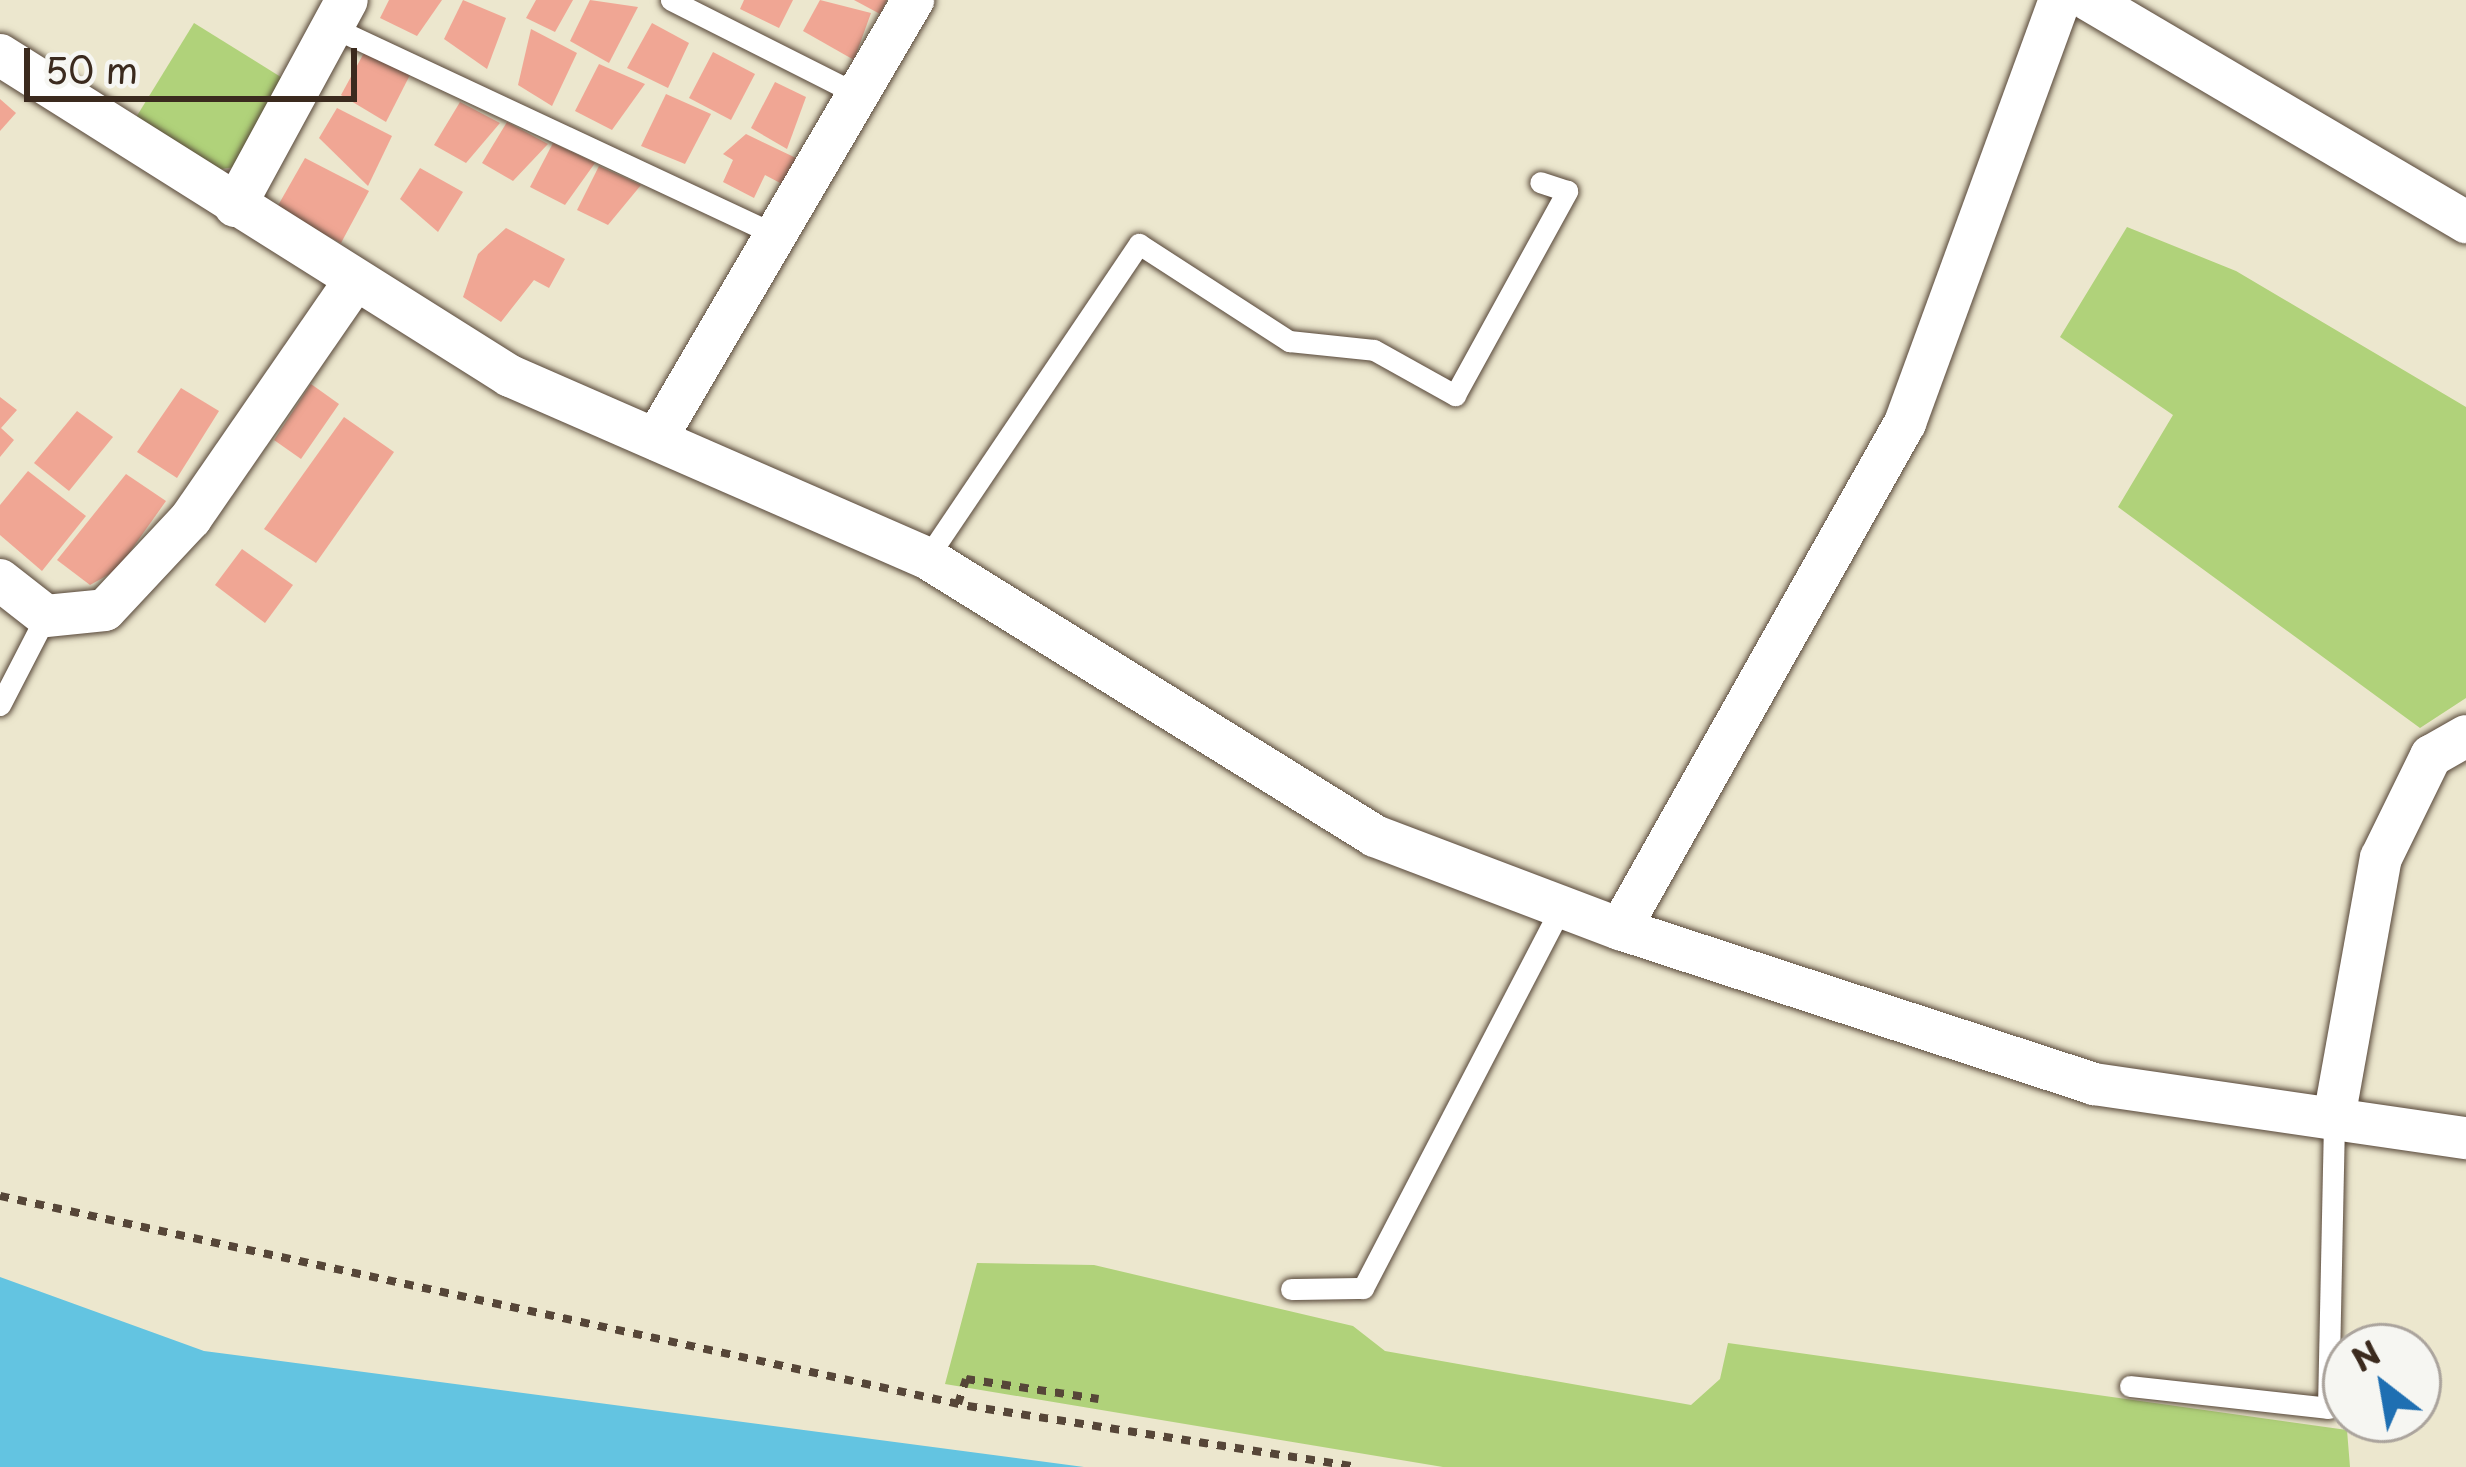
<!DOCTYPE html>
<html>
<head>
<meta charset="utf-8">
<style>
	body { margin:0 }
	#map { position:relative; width:2466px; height:1467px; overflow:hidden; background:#ece7ce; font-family:"Playpen Sans",sans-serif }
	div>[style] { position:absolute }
	.green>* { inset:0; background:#b0d27a }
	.water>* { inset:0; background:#63c4e1 }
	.building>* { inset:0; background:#f0a694 }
	.path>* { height:8px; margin-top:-4px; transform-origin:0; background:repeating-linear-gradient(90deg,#564638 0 9px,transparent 0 18px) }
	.roads { filter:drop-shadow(0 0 3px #564638) drop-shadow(0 0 3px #564638) }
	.service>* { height:21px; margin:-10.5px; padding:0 10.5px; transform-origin:10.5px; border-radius:10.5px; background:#fff }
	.minor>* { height:42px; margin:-21px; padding:0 21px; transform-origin:21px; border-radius:21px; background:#fff }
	span { translate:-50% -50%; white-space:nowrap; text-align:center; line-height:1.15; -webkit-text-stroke:9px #f6f6f2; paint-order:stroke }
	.north { position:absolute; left:2322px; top:1323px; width:120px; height:120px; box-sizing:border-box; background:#f6f6f2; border:3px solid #aba49d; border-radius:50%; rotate:329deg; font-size:33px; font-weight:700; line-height:48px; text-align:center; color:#3b2a1e }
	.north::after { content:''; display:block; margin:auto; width:42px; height:54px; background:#1f6fb2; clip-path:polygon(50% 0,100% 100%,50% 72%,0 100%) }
	.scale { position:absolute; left:24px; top:48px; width:333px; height:54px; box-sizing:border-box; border:6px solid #3b2a1e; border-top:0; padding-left:15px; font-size:36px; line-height:42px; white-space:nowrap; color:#3b2a1e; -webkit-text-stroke:9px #f6f6f2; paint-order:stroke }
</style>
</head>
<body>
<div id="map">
	<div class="green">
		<i style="clip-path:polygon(194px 23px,284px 79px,235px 167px,215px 170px,135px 119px)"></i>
		<i style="clip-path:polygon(2127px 227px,2236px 271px,2466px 407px,2466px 698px,2420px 728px,2118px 507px,2173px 415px,2060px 337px)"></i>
		<i style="clip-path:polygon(977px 1263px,1094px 1265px,1353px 1326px,1385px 1351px,1691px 1405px,1720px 1379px,1728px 1343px,2347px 1430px,2350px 1467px,1443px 1467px,945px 1384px)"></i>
	</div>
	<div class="water">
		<i style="clip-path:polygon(0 1277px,204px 1351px,1084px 1467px,0 1467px)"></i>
	</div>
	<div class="building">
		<i style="clip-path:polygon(389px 0,442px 0,417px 36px,380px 18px)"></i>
		<i style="clip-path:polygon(463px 0,506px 18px,487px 69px,444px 39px)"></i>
		<i style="clip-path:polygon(536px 0,573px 0,555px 32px,526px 18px)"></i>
		<i style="clip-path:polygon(590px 0,638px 7px,609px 63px,570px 41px)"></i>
		<i style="clip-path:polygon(744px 0,793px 0,779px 28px,740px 9px)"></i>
		<i style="clip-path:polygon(820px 0,871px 13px,854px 60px,803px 31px)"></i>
		<i style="clip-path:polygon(854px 0,887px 0,880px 14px)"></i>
		<i style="clip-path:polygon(652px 23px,689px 43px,668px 88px,627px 68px)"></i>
		<i style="clip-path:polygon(531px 29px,577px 53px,552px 106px,518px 85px)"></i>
		<i style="clip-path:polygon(365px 51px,412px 71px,386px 122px,341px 95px)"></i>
		<i style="clip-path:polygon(713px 52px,755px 74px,731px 120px,689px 98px)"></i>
		<i style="clip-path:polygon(599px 64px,645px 84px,612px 130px,575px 111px)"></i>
		<i style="clip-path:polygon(775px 82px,806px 97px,787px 149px,751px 128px)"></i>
		<i style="clip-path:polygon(666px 94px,711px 114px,685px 164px,641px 146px)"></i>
		<i style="clip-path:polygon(0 99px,16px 113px,0 131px)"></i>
		<i style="clip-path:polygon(460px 102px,500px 123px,466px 163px,434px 145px)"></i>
		<i style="clip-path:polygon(337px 108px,392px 136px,368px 186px,319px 138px)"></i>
		<i style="clip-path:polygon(507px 122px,548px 144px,513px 181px,482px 163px)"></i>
		<i style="clip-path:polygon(746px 134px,796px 158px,782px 184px,765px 175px,754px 198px,723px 182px,733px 160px,723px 154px)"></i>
		<i style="clip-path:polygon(553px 143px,595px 163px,565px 205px,530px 187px)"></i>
		<i style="clip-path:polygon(305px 158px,369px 191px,341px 243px,276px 209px)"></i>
		<i style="clip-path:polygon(599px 166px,641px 185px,608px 225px,577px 210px)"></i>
		<i style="clip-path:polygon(420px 168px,463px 192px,438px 232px,400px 199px)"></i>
		<i style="clip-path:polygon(506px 228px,565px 259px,549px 288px,534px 280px,501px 322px,463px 297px,478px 254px)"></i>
		<i style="clip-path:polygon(311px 384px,339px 404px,301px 459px,274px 440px)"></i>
		<i style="clip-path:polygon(181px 388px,219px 411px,177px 478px,137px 452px)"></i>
		<i style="clip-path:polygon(0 397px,17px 410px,1px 428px,14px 440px,0 457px)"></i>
		<i style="clip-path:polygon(77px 411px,113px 437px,69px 491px,34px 463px)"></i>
		<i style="clip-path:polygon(344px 417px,394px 452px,316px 563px,264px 529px)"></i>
		<i style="clip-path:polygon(28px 471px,86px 516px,42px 571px,0 535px,0 505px)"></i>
		<i style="clip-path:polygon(126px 474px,166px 501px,117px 570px,90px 585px,57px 560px)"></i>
		<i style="clip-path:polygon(242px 549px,293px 585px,265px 623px,215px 585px)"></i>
	</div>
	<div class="path">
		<i style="left:0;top:1196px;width:991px;rotate:12.24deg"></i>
		<i style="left:968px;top:1406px;width:394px;rotate:8.9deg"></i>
		<i style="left:958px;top:1404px;width:26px;rotate:-72deg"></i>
		<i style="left:966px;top:1379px;width:134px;rotate:8.6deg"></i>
	</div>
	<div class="roads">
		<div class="service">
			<i style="left:671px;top:0;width:211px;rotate:26.8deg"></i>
			<i style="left:330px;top:26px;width:493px;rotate:25.1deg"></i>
			<i style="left:927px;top:558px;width:379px;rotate:-56deg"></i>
			<i style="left:1139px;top:244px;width:179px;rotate:32.9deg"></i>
			<i style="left:1289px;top:341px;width:85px;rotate:6deg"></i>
			<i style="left:1374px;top:350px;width:93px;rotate:29.1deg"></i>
			<i style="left:1455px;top:395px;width:233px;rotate:-61.2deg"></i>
			<i style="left:1567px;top:191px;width:28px;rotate:-162deg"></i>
			<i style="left:0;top:705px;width:100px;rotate:-62.7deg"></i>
			<i style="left:1291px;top:1289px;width:72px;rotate:-0.8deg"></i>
			<i style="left:1363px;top:1288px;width:429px;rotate:-62.5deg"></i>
			<i style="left:2130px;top:1386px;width:199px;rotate:6.3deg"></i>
			<i style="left:2328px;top:1408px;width:290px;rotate:-88.8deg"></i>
		</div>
		<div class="minor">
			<i style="left:2089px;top:0;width:438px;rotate:30.5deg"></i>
			<i style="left:0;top:55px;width:603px;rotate:32.19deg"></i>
			<i style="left:510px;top:376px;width:455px;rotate:23.6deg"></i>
			<i style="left:927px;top:558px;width:527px;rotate:31.82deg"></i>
			<i style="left:1375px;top:836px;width:262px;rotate:20.8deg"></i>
			<i style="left:1620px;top:929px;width:499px;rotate:18.1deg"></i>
			<i style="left:2094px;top:1084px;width:376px;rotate:8.3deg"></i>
			<i style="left:235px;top:206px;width:234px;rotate:-61.5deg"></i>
			<i style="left:656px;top:439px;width:509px;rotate:-59.65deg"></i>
			<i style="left:0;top:580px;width:58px;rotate:38deg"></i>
			<i style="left:46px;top:616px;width:59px;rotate:-5.8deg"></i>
			<i style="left:105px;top:610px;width:126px;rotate:-46.9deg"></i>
			<i style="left:191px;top:518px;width:287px;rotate:-55.4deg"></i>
			<i style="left:1620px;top:929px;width:581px;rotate:-60.61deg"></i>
			<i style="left:1905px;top:423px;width:451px;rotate:-69.9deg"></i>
			<i style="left:2334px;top:1118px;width:264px;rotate:-79.8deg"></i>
			<i style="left:2381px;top:858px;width:114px;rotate:-63.9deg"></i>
			<i style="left:2431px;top:756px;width:40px;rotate:-29.7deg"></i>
		</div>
	</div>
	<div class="north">N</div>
	<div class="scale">50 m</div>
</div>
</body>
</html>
